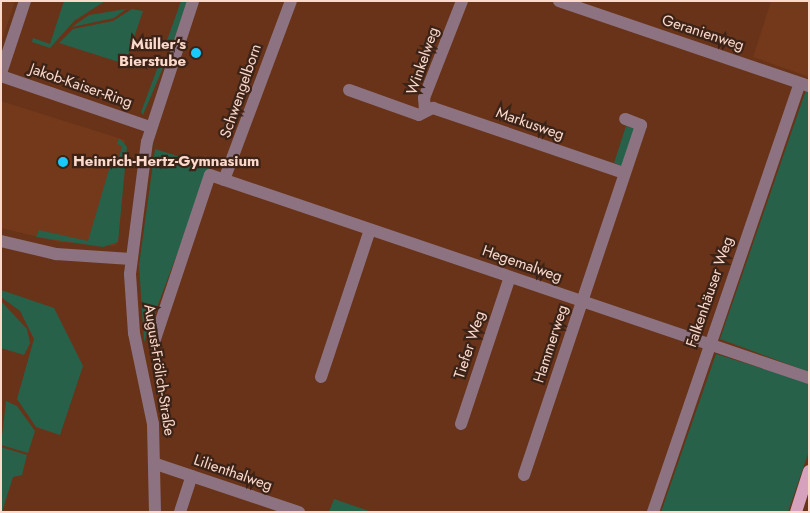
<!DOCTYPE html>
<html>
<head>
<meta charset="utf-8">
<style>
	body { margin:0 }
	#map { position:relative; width:810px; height:513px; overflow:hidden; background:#683319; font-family:Jost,sans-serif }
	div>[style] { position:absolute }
	.built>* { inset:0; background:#74381a }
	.green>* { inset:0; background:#27614a }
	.minor>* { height:12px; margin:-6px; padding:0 6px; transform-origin:6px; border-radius:6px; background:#8d7381 }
	.major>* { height:12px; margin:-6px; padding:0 6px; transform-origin:6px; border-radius:6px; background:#d5a1bd }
	.dots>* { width:14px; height:14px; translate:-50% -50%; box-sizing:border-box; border:2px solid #3c2318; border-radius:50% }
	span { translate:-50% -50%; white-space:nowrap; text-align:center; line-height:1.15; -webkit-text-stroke:4.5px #3c2318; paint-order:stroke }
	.street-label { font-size:15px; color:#fbd9cb }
	.poi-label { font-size:15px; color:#fbd9cb; font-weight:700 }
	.right { translate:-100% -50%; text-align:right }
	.left { translate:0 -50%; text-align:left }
	.frame { position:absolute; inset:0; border:2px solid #fbd9cb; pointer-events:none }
</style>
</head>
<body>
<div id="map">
	<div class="built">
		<i style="clip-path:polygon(1px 1px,15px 1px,1px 43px)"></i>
		<i style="clip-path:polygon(771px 1px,809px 1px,809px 77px,753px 57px)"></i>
		<i style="clip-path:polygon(1px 101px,125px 140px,118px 242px,114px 246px,59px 242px,1px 228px)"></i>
	</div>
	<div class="green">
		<i style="clip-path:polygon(64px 1px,105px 1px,74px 21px,50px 48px,32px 42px,33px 38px,50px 44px)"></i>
		<i style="clip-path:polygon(181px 1px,188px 1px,171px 48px,165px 46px)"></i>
		<i style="clip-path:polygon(126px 9px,114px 18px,72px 27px,89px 15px)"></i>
		<i style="clip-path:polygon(132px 9px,143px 11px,125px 64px,59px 43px,73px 29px,113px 21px)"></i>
		<i style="clip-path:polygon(160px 61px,165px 63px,143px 115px,141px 112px)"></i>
		<i style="clip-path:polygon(806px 90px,809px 91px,809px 372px,720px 339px)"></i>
		<i style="clip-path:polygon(626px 126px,635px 129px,622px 166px,614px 163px)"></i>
		<i style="clip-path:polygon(119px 138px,127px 147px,118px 242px,103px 247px,36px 237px,39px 230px,88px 241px,113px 156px,119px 157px,122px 146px,117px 144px)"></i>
		<i style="clip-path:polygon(155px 149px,210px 166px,144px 342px,139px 265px)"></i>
		<i style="clip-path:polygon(1px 290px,54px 308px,83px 366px,60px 435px,36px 427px,17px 399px,34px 339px,20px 311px,1px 297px)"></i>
		<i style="clip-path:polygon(1px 301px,27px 329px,30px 343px,24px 355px,1px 348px)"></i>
		<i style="clip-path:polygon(716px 354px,809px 383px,809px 451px,788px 512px,661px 512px)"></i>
		<i style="clip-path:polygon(6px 401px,17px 406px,35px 431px,28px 453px,1px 445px)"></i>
		<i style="clip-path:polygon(1px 447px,27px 455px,22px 475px,13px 477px,2px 512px)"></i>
		<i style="clip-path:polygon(334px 499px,372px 512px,329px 512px)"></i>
	</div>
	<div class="minor">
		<i style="left:559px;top:1px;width:264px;rotate:18.8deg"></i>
		<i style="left:1px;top:73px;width:76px;rotate:-71.6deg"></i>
		<i style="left:1px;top:76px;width:157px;rotate:18.9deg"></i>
		<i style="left:349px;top:90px;width:74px;rotate:19.7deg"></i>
		<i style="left:419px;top:115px;width:16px;rotate:-27deg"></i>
		<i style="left:433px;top:108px;width:202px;rotate:18.8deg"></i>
		<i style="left:425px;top:111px;width:13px;rotate:-94deg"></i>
		<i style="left:424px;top:98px;width:104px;rotate:-68.6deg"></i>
		<i style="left:224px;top:180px;width:191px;rotate:-69.5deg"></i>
		<i style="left:1px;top:241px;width:57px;rotate:13.3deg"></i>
		<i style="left:56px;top:254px;width:75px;rotate:3.8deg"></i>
		<i style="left:154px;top:342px;width:176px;rotate:-71.5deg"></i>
		<i style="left:210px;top:175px;width:632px;rotate:18.72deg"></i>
		<i style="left:321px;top:377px;width:155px;rotate:-71.6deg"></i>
		<i style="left:461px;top:424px;width:155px;rotate:-71.6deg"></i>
		<i style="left:156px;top:464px;width:151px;rotate:18.6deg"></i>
		<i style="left:524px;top:475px;width:369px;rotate:-71.5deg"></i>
		<i style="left:641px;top:125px;width:17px;rotate:-159deg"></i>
		<i style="left:155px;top:512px;width:88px;rotate:-91.3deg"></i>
		<i style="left:153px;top:424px;width:93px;rotate:-101.8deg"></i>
		<i style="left:134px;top:333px;width:59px;rotate:-93.9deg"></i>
		<i style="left:130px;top:274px;width:133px;rotate:-82.7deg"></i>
		<i style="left:147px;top:142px;width:148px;rotate:-71.9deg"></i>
		<i style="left:180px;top:512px;width:38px;rotate:-72deg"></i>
		<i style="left:653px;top:512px;width:453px;rotate:-71.1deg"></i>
	</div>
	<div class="major">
		<i style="left:796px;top:512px;width:43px;rotate:-72.4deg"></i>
	</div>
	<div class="dots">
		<i style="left:196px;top:53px;background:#1acafc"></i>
		<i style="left:63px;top:162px;background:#1acafc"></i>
	</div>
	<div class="street-label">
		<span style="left:703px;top:33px;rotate:18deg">Geranienweg</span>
		<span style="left:423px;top:61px;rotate:-71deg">Winkelweg</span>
		<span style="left:81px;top:86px;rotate:19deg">Jakob-Kaiser-Ring</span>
		<span style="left:241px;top:91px;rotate:-71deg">Schwengelborn</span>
		<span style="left:530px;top:124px;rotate:19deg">Markusweg</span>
		<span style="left:522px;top:264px;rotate:19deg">Hegemalweg</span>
		<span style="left:710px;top:292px;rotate:-71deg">Falkenhäuser Weg</span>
		<span style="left:551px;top:344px;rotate:-72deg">Hammerweg</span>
		<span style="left:470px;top:345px;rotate:-72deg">Tiefer Weg</span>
		<span style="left:159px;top:370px;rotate:81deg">August-Frölich-Straße</span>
		<span style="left:233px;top:473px;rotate:19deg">Lilienthalweg</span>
	</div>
	<div class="poi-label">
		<span class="right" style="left:186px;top:53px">Müller‘s<br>Bierstube</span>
		<span class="left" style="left:73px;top:162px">Heinrich-Hertz-Gymnasium</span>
	</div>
	<div class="frame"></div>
</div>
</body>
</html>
